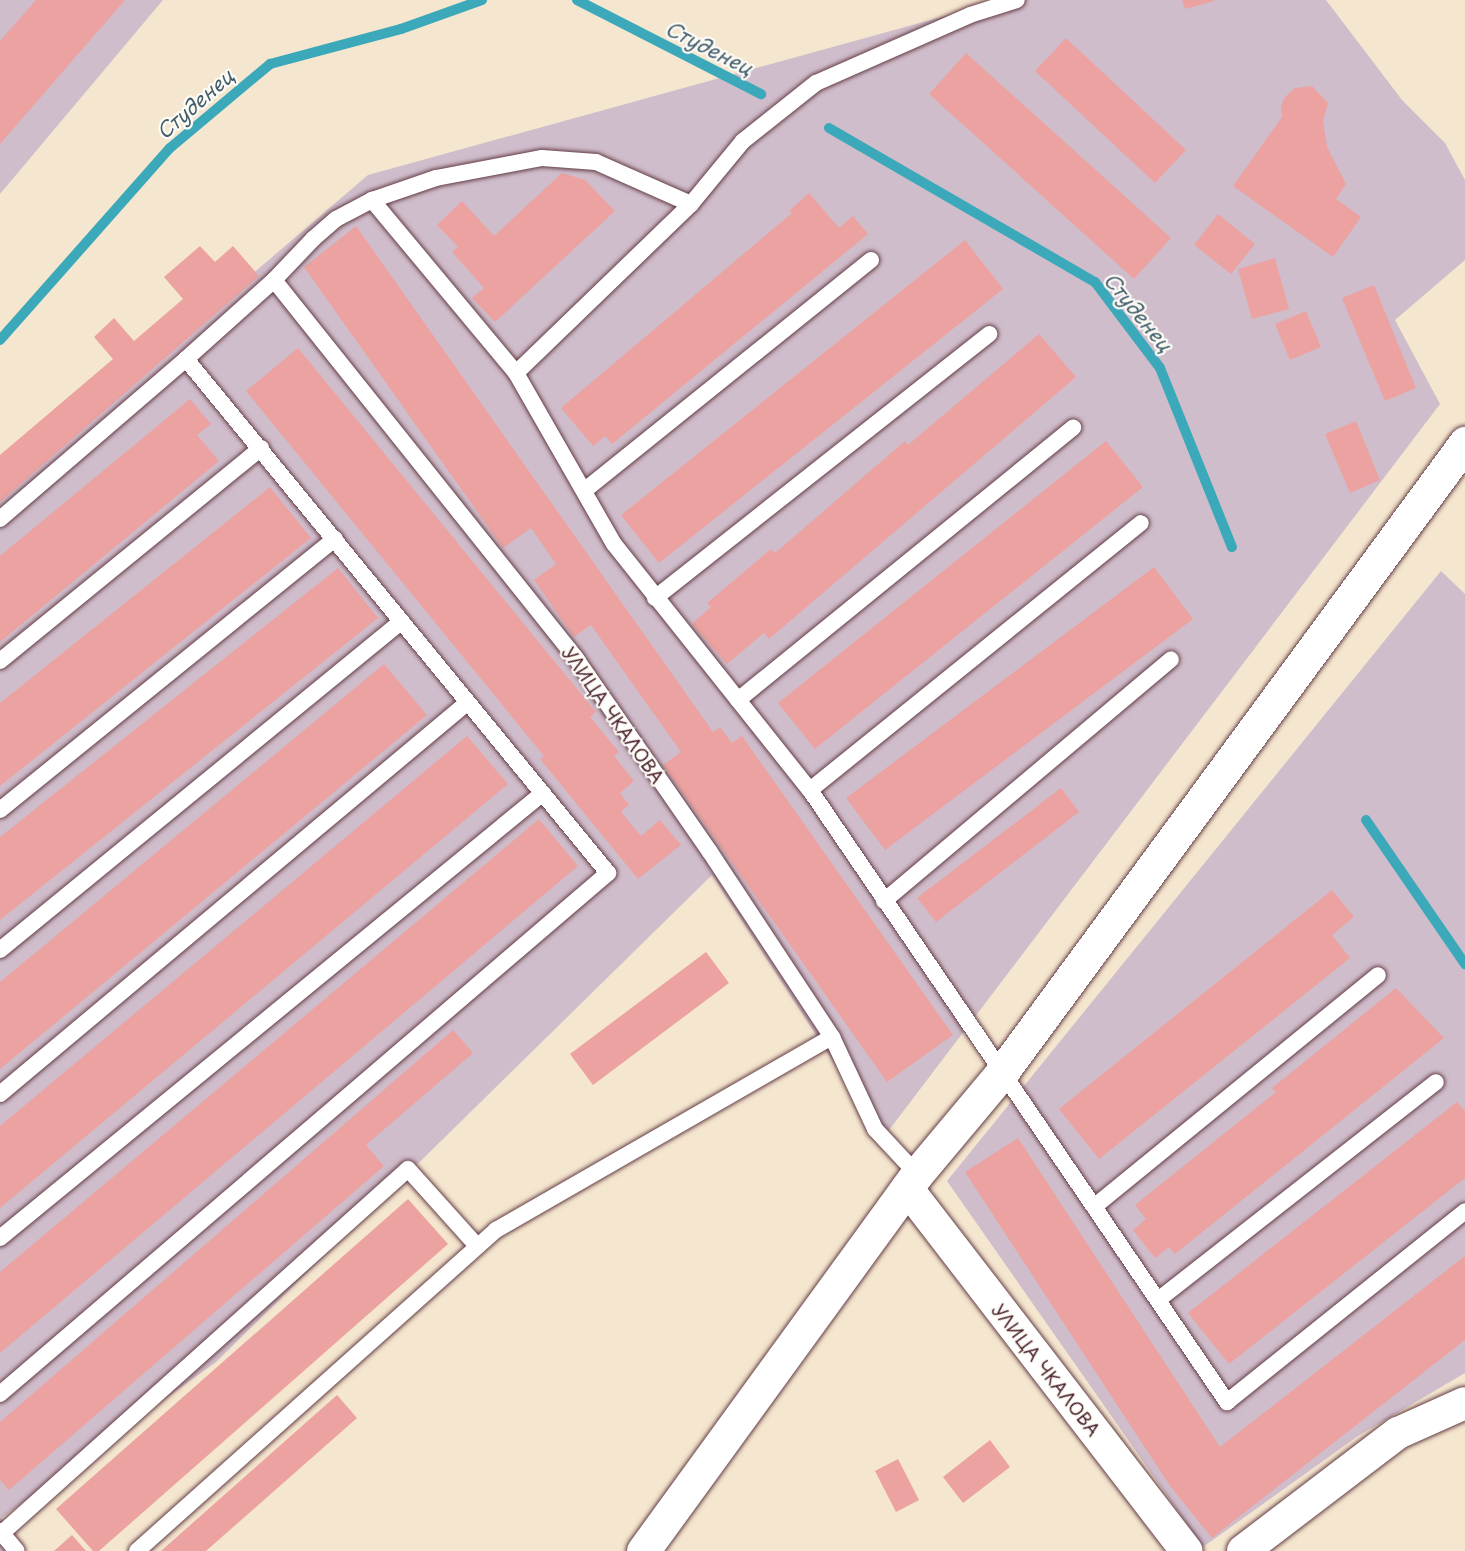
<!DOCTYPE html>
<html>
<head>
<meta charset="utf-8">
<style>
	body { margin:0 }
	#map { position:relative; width:1465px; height:1551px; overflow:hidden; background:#f5e6cf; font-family:"Playpen Sans",sans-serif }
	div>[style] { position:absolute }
	.industrial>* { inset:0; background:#d0bdcc }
	.stream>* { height:10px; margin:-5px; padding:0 5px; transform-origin:5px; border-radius:5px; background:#3ba9ba }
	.building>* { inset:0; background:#eba2a0 }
	.roads { filter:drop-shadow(0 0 2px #643d44) drop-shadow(0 0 2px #643d44) }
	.service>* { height:16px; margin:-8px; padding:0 8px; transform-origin:8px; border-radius:8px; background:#fff }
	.minor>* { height:32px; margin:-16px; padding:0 16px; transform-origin:16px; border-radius:16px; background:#fff }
	.secondary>* { height:33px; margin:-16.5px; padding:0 16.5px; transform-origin:16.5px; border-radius:16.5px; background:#fff }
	span { translate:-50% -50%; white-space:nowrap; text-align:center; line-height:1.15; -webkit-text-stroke:4.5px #fdfcf7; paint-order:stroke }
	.street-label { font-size:18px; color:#4a1f2b }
	.water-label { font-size:20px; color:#435d6b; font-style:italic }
</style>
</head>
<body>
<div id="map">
	<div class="industrial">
		<i style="clip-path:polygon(0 0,163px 0,0 194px)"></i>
		<i style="clip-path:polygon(1003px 0,1326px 0,1402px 100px,1445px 143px,1465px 180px,1465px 260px,1395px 320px,1440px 404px,883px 1138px,712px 875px,216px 1362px,1px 1518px,26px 1551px,0 1551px,0 490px,368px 175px)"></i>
		<i style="clip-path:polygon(1441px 571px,1465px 594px,1465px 1373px,1358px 1436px,1203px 1547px,947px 1181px)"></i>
	</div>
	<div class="stream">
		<i style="left:577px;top:0;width:207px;rotate:27.1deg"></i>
		<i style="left:829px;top:128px;width:307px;rotate:30.1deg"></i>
		<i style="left:1095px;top:282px;width:108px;rotate:52.9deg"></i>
		<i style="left:1160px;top:368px;width:193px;rotate:68.1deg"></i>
		<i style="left:0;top:340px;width:256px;rotate:-48.5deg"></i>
		<i style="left:170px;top:148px;width:131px;rotate:-40deg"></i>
		<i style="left:270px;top:64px;width:136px;rotate:-15deg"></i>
		<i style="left:401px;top:29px;width:86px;rotate:-19.7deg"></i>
		<i style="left:1366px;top:820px;width:175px;rotate:55.5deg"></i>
	</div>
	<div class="building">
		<i style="clip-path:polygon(36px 0,125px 0,0 144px,0 41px)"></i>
		<i style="clip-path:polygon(1182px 0,1214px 0,1214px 1px,1185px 9px)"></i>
		<i style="clip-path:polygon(1066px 38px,1186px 150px,1155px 183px,1035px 71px)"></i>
		<i style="clip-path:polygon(966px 53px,1171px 238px,1134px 279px,929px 94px)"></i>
		<i style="clip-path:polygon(1312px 86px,1328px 103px,1323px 121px,1327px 147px,1346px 184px,1336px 199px,1361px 217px,1333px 257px,1233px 186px,1282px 117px,1281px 106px,1285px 97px,1295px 88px)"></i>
		<i style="clip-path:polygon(562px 173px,585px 180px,615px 211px,495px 322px,472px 298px,484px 288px,452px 252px,458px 247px,437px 225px,462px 201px,494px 236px)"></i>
		<i style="clip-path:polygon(809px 193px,839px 228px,853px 216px,868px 234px,612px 444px,605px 436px,593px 446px,561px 408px,792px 213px,789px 211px)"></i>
		<i style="clip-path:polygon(1218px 214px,1255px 244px,1231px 274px,1194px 245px)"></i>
		<i style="clip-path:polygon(356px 226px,713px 732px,720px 727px,732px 743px,742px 736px,953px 1035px,887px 1082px,663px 765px,681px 752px,591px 625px,574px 637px,534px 580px,556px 564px,531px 528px,503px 548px,304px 267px)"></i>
		<i style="clip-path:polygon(965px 240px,1003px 289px,659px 563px,621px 515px)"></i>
		<i style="clip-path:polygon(200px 246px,215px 262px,233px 246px,259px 276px,0 502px,0 455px,113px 359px,94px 337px,114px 318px,134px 341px,183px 299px,164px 277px)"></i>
		<i style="clip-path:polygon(1275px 258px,1289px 309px,1252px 319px,1238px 269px)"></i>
		<i style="clip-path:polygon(1374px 285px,1416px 388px,1385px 401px,1342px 298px)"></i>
		<i style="clip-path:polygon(1306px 311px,1321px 347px,1290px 360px,1275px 324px)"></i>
		<i style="clip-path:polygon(1039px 334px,1076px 377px,769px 639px,764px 633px,727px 664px,692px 624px,711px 607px,707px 603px,771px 549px,775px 553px,905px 441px,908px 445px)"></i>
		<i style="clip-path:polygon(298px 348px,596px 712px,590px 717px,619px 752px,614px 756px,634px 781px,620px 793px,629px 805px,621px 812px,641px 836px,660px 820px,681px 845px,638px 879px,540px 759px,544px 756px,246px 391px)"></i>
		<i style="clip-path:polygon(190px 399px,211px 424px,197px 435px,219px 461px,0 642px,0 556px)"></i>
		<i style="clip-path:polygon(1356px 421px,1380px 480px,1350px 493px,1325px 434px)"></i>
		<i style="clip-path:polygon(1106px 441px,1143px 487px,815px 749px,778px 703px)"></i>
		<i style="clip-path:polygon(270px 487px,311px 538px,0 786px,0 703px)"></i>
		<i style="clip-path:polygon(1154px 567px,1193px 619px,885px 850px,846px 798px)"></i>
		<i style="clip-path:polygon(338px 568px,378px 618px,0 920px,0 837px)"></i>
		<i style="clip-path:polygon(384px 664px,427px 715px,0 1069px,0 982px)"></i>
		<i style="clip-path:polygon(467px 736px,508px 784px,0 1208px,0 1126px)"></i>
		<i style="clip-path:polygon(1061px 788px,1079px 812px,936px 922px,917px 898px)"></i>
		<i style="clip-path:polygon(539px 819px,578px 866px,0 1353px,0 1272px)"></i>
		<i style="clip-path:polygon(1332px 890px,1354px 917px,1332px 935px,1350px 958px,1099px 1159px,1059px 1109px)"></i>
		<i style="clip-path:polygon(706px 952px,729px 983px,593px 1085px,570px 1054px)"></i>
		<i style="clip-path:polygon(1396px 988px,1444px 1038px,1175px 1254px,1169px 1247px,1155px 1258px,1133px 1230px,1146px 1219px,1135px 1205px,1276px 1092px,1272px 1088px)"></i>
		<i style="clip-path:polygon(453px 1030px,473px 1053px,366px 1145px,384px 1166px,9px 1490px,0 1480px,0 1422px)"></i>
		<i style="clip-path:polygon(1457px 1102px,1465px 1111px,1465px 1178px,1229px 1364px,1188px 1313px)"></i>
		<i style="clip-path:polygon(1018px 1138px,1220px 1447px,1465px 1256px,1465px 1340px,1212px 1538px,1170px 1486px,965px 1172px)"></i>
		<i style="clip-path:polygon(408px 1199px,448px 1244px,99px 1551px,93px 1551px,56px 1509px)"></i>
		<i style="clip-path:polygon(337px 1395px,357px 1418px,206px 1551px,161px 1551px)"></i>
		<i style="clip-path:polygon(990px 1440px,1010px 1467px,963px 1503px,943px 1477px)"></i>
		<i style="clip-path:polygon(898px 1459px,919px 1500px,896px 1512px,875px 1471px)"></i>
		<i style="clip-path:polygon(72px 1535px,86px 1551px,54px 1551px)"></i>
	</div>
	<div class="roads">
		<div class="service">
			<i style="left:372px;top:200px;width:225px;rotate:50.2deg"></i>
			<i style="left:516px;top:373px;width:197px;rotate:60.2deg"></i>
			<i style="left:614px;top:544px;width:315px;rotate:51.5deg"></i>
			<i style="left:810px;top:790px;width:741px;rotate:55.73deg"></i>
			<i style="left:1227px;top:1402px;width:305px;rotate:-38.7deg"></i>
			<i style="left:274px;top:280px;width:486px;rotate:51.4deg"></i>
			<i style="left:577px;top:660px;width:234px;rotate:55.3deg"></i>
			<i style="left:710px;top:852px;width:222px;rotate:56.6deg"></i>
			<i style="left:832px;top:1037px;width:102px;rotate:64.9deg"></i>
			<i style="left:875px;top:1129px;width:62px;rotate:47deg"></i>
			<i style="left:516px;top:373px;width:243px;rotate:-44deg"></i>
			<i style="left:585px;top:490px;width:367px;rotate:-38.8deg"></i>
			<i style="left:0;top:519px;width:245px;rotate:-40.7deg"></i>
			<i style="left:186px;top:359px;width:118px;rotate:-41.9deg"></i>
			<i style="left:274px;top:280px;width:57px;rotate:-46.4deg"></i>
			<i style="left:313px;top:239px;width:30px;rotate:-41deg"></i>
			<i style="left:336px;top:219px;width:41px;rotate:-27.8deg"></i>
			<i style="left:372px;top:200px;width:68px;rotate:-19deg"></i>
			<i style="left:436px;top:178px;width:108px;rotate:-10.7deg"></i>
			<i style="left:542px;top:158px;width:54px;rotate:4.2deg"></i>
			<i style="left:596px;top:162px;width:104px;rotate:23.9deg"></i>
			<i style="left:691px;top:204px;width:82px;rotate:-50.5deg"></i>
			<i style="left:743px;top:141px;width:93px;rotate:-38.5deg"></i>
			<i style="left:816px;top:83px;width:168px;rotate:-23.8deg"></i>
			<i style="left:970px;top:15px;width:49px;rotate:-17.7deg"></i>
			<i style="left:655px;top:598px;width:426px;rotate:-38.3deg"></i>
			<i style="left:0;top:661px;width:337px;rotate:-39.2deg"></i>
			<i style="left:738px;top:700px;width:432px;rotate:-39.1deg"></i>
			<i style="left:810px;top:790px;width:425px;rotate:-38.9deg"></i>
			<i style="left:0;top:810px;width:431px;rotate:-39deg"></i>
			<i style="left:884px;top:901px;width:375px;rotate:-40.1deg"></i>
			<i style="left:0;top:950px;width:519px;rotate:-39.3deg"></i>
			<i style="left:0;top:1094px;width:610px;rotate:-39.95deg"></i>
			<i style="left:1095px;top:1206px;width:365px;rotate:-39.2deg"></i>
			<i style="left:0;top:1238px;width:702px;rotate:-39.34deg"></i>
			<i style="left:1158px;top:1300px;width:353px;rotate:-38.1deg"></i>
			<i style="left:0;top:1394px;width:801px;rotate:-40.59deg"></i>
			<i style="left:608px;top:873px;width:665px;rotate:-129.39deg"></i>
			<i style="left:0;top:1531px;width:26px;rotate:50deg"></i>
			<i style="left:2px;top:1533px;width:545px;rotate:-41.88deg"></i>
			<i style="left:408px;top:1169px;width:103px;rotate:48.1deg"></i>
			<i style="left:137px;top:1551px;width:482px;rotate:-41.8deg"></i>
			<i style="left:496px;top:1230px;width:387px;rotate:-29.9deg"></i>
		</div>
		<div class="minor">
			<i style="left:907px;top:1188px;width:458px;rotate:52.4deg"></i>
			<i style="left:1243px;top:1551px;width:195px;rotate:-37.3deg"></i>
			<i style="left:1398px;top:1433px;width:73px;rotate:-24.1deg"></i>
		</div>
		<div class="secondary">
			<i style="left:643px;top:1551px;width:466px;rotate:-54deg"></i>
			<i style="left:917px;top:1174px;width:134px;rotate:-50.1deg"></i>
			<i style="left:1003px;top:1071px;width:780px;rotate:-53.66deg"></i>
		</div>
	</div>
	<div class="street-label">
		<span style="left:613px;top:715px;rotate:55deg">УЛИЦА ЧКАЛОВА</span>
		<span style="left:1046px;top:1370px;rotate:52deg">УЛИЦА ЧКАЛОВА</span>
	</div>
	<div class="water-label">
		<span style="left:709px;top:48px;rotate:27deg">Студенец</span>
		<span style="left:195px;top:104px;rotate:-41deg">Студенец</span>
		<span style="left:1138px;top:312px;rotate:51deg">Студенец</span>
	</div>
</div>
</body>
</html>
